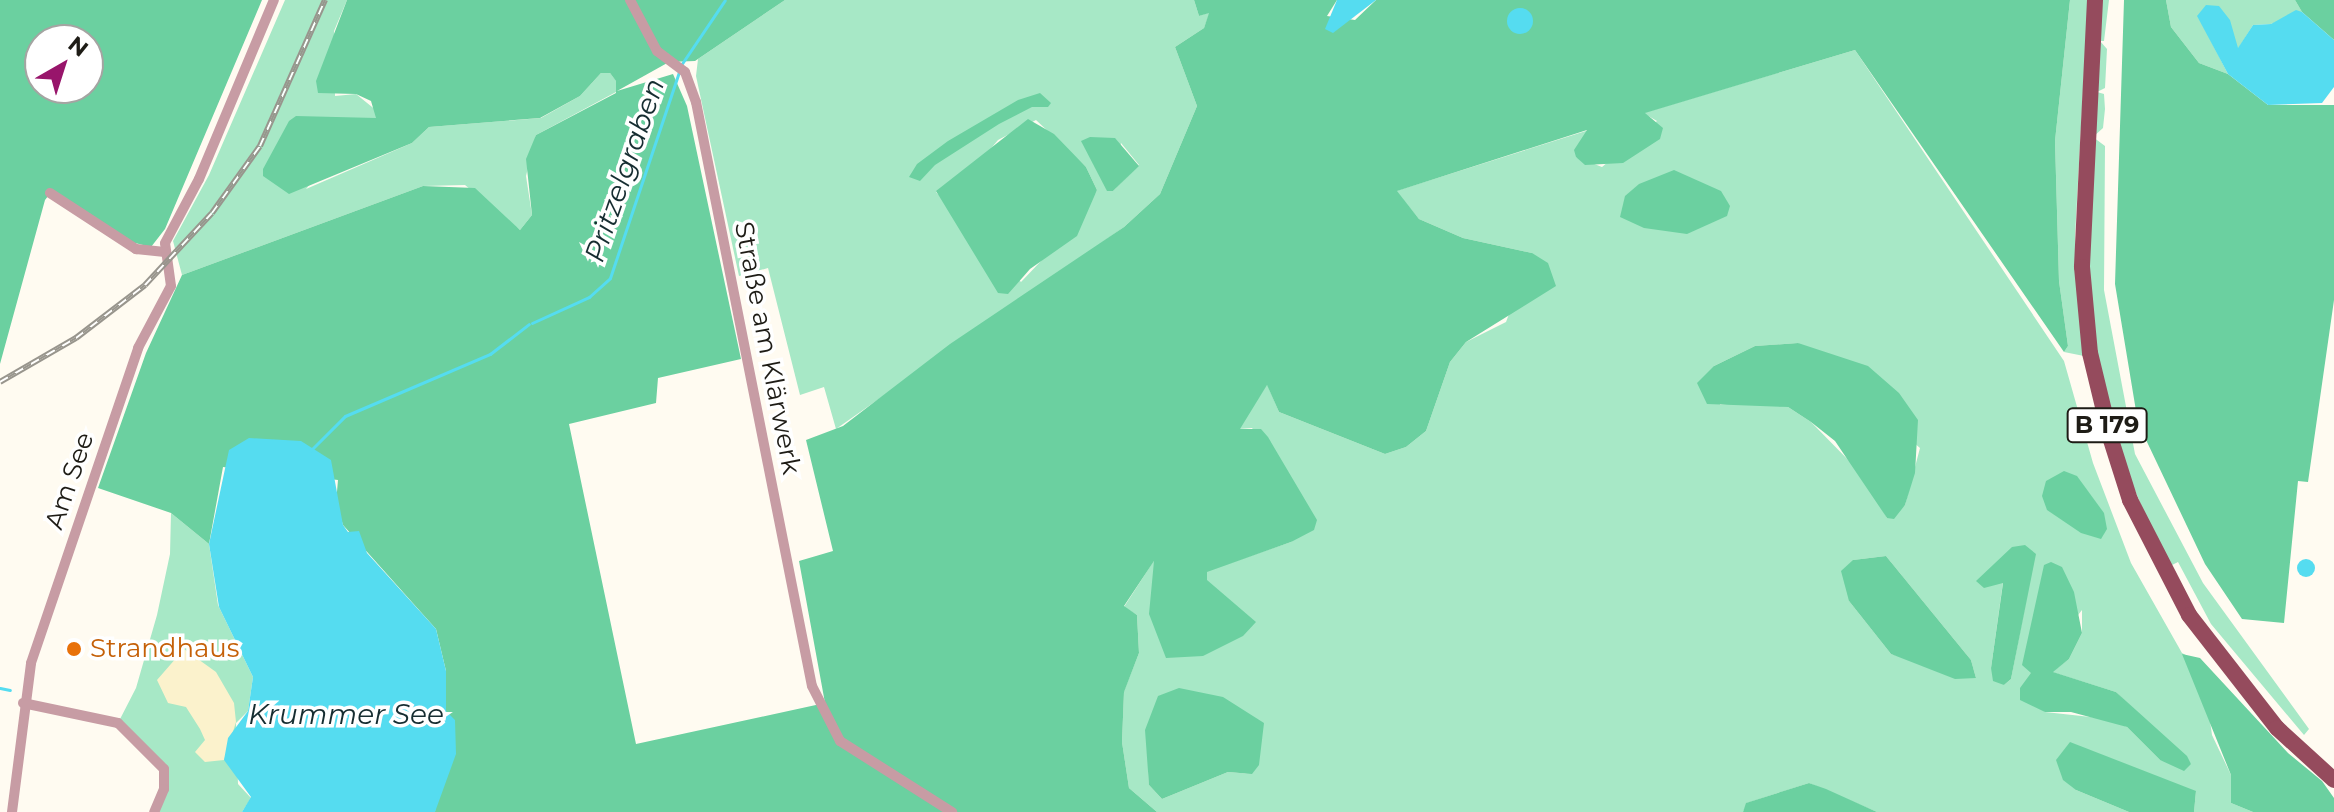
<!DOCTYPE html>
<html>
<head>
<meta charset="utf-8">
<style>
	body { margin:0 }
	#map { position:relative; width:2334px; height:812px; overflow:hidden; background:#fffbf1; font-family:Montserrat,sans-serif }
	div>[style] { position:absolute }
	.green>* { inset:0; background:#a7e8c6 }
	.forest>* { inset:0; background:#6bd0a0 }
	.sand>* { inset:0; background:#fbf2cc }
	.water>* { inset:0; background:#55dcf0 }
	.round { border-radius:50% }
	.stream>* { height:3px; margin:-1.5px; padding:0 1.5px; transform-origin:1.5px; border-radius:1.5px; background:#55dcf0 }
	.street>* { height:10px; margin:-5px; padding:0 5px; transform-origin:5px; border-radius:5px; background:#c79ca4 }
	.primary>* { height:16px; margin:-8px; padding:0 8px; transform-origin:8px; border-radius:8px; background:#954b5d }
	.rail>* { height:6px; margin-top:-3px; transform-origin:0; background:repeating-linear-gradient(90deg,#fff 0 9px,#98958d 0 18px); box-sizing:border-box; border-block:2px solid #98958d }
	.dots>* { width:22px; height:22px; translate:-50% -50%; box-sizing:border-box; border:4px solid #fff; border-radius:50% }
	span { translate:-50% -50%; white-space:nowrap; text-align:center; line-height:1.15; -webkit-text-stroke:7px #fff; paint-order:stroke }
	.shield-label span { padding:2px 6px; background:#fff; border:2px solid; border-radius:6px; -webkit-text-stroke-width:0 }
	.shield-label { font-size:24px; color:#1e1c16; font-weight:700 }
	.street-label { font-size:26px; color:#1e1c16 }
	.food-label { font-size:26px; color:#c56008 }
	.left { translate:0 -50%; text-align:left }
	.water-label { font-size:28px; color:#162d31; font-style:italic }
	.north { position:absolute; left:24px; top:24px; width:80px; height:80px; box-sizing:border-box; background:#fff; border:2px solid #a5a4a2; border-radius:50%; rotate:39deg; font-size:22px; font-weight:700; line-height:32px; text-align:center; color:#1e1c16 }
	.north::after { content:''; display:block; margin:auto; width:28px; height:36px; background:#98156b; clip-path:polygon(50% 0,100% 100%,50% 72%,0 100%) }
</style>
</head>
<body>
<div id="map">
	<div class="green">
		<i style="clip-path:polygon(285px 0,347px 0,334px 31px,335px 96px,356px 94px,377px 111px,376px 118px,363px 120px,306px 189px,412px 143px,429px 127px,541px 118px,580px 96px,601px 73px,610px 73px,617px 82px,616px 92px,536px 135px,526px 176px,532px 215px,520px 230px,465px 185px,423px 186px,182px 275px,173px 241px,209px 175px)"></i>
		<i style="clip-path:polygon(evenodd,785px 0,1194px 0,1199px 16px,1210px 12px,1204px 28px,1175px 47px,1197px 106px,1160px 194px,1124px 227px,836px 429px,824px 387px,800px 395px,768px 268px,739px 276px,696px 76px,698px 59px,785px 0,1036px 120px,1086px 167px,1097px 190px,1081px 219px,1021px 282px,936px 192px,983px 158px,998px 140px,1036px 120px,785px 0,1121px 143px,1139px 165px,1113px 191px,1121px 143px)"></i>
		<i style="clip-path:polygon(2070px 0,2088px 0,2075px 236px,2084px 356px,2064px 352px,2068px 346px,2059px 281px,2055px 141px)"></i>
		<i style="clip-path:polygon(2101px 0,2109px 0,2104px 41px,2100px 41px,2107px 49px,2105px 88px,2097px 92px,2104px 94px,2105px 109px,2103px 128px,2093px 137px,2105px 146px,2104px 290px,2135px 454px,2203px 583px,2309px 729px,2304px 735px,2211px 624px,2178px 562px,2168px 567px,2123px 463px,2098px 358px,2089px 285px,2090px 137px)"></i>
		<i style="clip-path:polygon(2166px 0,2295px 0,2302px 12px,2271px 24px,2253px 25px,2238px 49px,2198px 16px,2228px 74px,2199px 63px,2171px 27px)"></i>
		<i style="clip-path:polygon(evenodd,1855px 50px,2064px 361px,2093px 463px,2131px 563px,2182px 653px,2202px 664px,2212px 735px,2231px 775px,2231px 803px,2253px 812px,2194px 812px,2196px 791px,2076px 790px,2129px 812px,1877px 812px,1809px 783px,1747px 803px,1743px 812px,1157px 812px,1129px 788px,1122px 742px,1124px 691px,1139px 653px,1137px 615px,1124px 607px,1155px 559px,1226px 598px,1206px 580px,1207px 571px,1291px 542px,1316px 520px,1252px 428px,1239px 429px,1267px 384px,1279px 412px,1385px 454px,1406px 447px,1426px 431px,1450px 362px,1466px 342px,1506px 322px,1532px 253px,1463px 238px,1419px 219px,1396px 191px,1589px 130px,1576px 157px,1602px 167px,1657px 121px,1643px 113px,1855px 50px,1798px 343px,1920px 448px,1905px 505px,1887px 518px,1861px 473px,1811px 422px,1788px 407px,1747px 402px,1720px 405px,1714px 366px,1755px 346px,1798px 343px,1855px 50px,2035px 554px,2011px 679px,2004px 685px,1991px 668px,2003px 582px,2035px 554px,1855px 50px,1886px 556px,1971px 660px,1976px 678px,1891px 654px,1849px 601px,1853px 560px,1886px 556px,1855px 50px,2082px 610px,2082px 633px,2069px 659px,2052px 672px,2116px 692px,2191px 764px,2160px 760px,2127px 727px,2109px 719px,2045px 712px,2027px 680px,2082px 610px,1855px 50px,1148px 760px,1252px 774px,1228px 772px,1162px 799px,1149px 785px,1148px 760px)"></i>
		<i style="clip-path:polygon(171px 513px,209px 544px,218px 605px,253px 677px,248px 711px,236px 723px,238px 784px,251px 798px,242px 812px,154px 812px,166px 776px,118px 723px,136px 688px,157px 615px,170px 554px)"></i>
	</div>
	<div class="forest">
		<i style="clip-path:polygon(evenodd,0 0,262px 0,165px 229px,151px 247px,127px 241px,52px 191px,45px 200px,0 364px,0 0,40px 40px,88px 40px,88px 88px,40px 88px,40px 40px)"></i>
		<i style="clip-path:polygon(347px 0,785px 0,695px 61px,669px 62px,617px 91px,673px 74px,687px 106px,741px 359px,658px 378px,656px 403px,569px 424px,636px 744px,825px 703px,799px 561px,833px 551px,806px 440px,843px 426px,950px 344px,1124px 227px,1160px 194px,1197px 106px,1175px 47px,1204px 28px,1209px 13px,1199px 16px,1194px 0,1337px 0,1327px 16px,1355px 20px,1376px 0,2070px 0,2055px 141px,2059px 281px,2068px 346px,2064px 352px,1855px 50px,1645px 113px,1663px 128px,1660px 139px,1623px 163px,1585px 165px,1576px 157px,1574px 150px,1587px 130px,1397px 191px,1419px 219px,1463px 238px,1532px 253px,1548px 263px,1556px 286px,1466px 342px,1450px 362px,1426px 431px,1406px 447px,1385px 454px,1279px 412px,1267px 385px,1240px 429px,1261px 429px,1268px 437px,1317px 520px,1314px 530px,1291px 542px,1207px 572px,1207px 580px,1256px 622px,1243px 636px,1203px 656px,1166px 658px,1149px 614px,1154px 561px,1124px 606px,1137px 615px,1139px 653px,1124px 692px,1122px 742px,1129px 788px,1157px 812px,435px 812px,446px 671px,436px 629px,343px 525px,336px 503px,338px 480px,223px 467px,209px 544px,171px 513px,98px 488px,146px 353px,182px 275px,423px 186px,475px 188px,520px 230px,532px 215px,526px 159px,536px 135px,616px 93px,616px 81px,610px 73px,601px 73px,580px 96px,540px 118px,429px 127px,412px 143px,289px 194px,263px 176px,263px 169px,289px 121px,296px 116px,376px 118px,371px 101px,356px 94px,318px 93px,316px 81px)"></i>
		<i style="clip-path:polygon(2124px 0,2166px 0,2171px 27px,2199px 63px,2228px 74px,2268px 105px,2334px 105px,2334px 300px,2308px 482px,2298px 481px,2284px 623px,2242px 619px,2205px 564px,2138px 423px,2115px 284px)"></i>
		<i style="clip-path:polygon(2295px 0,2334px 0,2334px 40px,2302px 12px)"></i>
		<i style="clip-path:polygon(1040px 93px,1051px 103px,1048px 107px,1032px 107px,999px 124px,935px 165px,920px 181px,909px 177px,917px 164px,948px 141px,1018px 100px)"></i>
		<i style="clip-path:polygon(1028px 119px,1054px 134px,1086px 167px,1097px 190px,1077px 236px,1030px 269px,1008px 294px,998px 293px,936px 191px)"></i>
		<i style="clip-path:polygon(1090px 137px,1115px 138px,1139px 166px,1113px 191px,1107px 191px,1081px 141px)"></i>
		<i style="clip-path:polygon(1674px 170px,1721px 191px,1730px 206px,1727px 216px,1687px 234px,1644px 228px,1620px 217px,1625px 196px,1639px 184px)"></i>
		<i style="clip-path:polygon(1798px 343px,1868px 366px,1899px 393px,1918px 420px,1915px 473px,1905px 505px,1894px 519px,1887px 518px,1835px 441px,1811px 422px,1788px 407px,1707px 404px,1697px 383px,1714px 366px,1755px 346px)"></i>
		<i style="clip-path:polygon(2064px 471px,2077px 476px,2104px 513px,2107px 529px,2101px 539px,2081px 533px,2047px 510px,2042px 496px,2046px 481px)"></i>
		<i style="clip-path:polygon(2025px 545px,2036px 554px,2011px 679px,2004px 685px,1993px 681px,1991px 668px,2003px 583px,1984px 588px,1976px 581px,2012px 547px)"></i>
		<i style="clip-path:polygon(1886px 556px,1971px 660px,1976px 678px,1955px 679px,1891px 654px,1849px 601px,1841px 571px,1853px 560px)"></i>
		<i style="clip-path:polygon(2051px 562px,2062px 567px,2074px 592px,2082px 633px,2069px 659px,2053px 672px,2116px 692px,2187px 756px,2191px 764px,2184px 771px,2160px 760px,2127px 727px,2071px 712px,2045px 712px,2020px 700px,2020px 688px,2031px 673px,2022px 665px,2044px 565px)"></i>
		<i style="clip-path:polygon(2182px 654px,2200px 658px,2288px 753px,2322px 781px,2334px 798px,2334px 812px,2253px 812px,2231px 803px,2231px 775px)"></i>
		<i style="clip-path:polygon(1179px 688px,1223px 697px,1264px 723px,1259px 765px,1252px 774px,1228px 772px,1162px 799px,1149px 785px,1145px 730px,1158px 696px)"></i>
		<i style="clip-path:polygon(2070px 742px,2196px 791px,2194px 812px,2129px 812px,2076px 790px,2063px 780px,2056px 760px)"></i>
		<i style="clip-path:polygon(1809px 783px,1826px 789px,1877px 812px,1743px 812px,1746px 803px)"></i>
	</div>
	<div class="sand">
		<i style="clip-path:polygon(184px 649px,216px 672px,234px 703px,236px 722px,224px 760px,205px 762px,195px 752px,205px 740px,200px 729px,186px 707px,168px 703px,157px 680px)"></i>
	</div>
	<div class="water">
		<i style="clip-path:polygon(1337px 0,1376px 0,1333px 33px,1325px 29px)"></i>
		<i style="clip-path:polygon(2206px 5px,2219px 6px,2230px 20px,2238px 48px,2253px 25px,2271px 24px,2296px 10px,2302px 12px,2334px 40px,2334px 87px,2322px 103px,2268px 105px,2228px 74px,2197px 16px)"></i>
		<i class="round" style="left:1507px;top:8px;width:26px;height:26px"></i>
		<i style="clip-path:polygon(249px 438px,301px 441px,331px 460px,343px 525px,348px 532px,359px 531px,367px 553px,436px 629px,446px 671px,446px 711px,455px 720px,456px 754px,435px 812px,242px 812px,251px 797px,224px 760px,228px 738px,248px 711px,253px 677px,219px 607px,209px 544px,229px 450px)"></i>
		<i class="round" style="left:2297px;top:559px;width:18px;height:18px"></i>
	</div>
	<div class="stream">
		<i style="left:681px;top:65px;width:78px;rotate:-55.9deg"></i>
		<i style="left:532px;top:323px;width:63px;rotate:-24.5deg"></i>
		<i style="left:589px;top:297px;width:28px;rotate:-42deg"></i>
		<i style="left:610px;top:278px;width:217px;rotate:-71.5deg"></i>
		<i style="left:310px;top:451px;width:49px;rotate:-45deg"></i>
		<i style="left:345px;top:416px;width:158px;rotate:-23.2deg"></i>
		<i style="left:490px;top:354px;width:49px;rotate:-37.6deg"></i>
		<i style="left:0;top:688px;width:10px;rotate:11deg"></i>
	</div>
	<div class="street">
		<i style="left:630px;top:0;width:58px;rotate:62.1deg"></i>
		<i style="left:657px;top:51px;width:35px;rotate:37deg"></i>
		<i style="left:685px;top:72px;width:32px;rotate:70deg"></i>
		<i style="left:696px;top:102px;width:595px;rotate:78.77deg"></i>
		<i style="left:812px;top:686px;width:62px;rotate:63deg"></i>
		<i style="left:840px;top:741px;width:133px;rotate:32.4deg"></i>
		<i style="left:50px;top:193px;width:103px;rotate:33.1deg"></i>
		<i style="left:136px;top:249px;width:29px;rotate:6deg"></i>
		<i style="left:23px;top:703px;width:97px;rotate:11.9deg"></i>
		<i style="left:118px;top:723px;width:65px;rotate:45deg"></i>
		<i style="left:164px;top:769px;width:20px;rotate:90deg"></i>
		<i style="left:164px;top:789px;width:25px;rotate:113deg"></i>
		<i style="left:12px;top:812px;width:150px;rotate:-82.7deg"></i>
		<i style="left:31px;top:663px;width:333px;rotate:-71.2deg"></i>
		<i style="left:138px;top:348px;width:70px;rotate:-62deg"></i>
		<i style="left:171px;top:286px;width:43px;rotate:-97.9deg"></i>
		<i style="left:165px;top:243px;width:72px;rotate:-62deg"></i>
		<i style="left:199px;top:179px;width:194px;rotate:-67.3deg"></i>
	</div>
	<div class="primary">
		<i style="left:2095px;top:0;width:267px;rotate:92.8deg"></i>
		<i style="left:2082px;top:267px;width:86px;rotate:84.7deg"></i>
		<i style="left:2090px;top:353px;width:89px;rotate:76.4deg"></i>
		<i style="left:2111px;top:440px;width:63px;rotate:72.4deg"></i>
		<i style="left:2130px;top:500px;width:129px;rotate:62.8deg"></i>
		<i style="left:2189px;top:615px;width:143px;rotate:52.1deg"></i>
		<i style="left:2277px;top:728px;width:77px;rotate:42.4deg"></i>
	</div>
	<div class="rail">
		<i style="left:0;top:382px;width:88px;rotate:-30.1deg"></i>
		<i style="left:76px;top:338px;width:87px;rotate:-37.5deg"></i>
		<i style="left:145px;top:285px;width:98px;rotate:-47.1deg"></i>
		<i style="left:212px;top:213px;width:82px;rotate:-54.4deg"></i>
		<i style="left:260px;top:146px;width:160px;rotate:-66deg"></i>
	</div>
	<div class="dots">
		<i style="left:74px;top:649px;background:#e8710a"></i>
	</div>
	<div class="shield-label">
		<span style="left:2107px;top:425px">B 179</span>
	</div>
	<div class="street-label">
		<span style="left:767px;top:348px;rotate:79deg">Straße am Klärwerk</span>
		<span style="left:70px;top:481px;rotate:-71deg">Am See</span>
	</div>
	<div class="food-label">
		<span class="left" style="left:90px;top:649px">Strandhaus</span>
	</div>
	<div class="water-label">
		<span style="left:624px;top:170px;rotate:-71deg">Pritzelgraben</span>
		<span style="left:346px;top:714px">Krummer See</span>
	</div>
	<div class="north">N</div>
</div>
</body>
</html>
